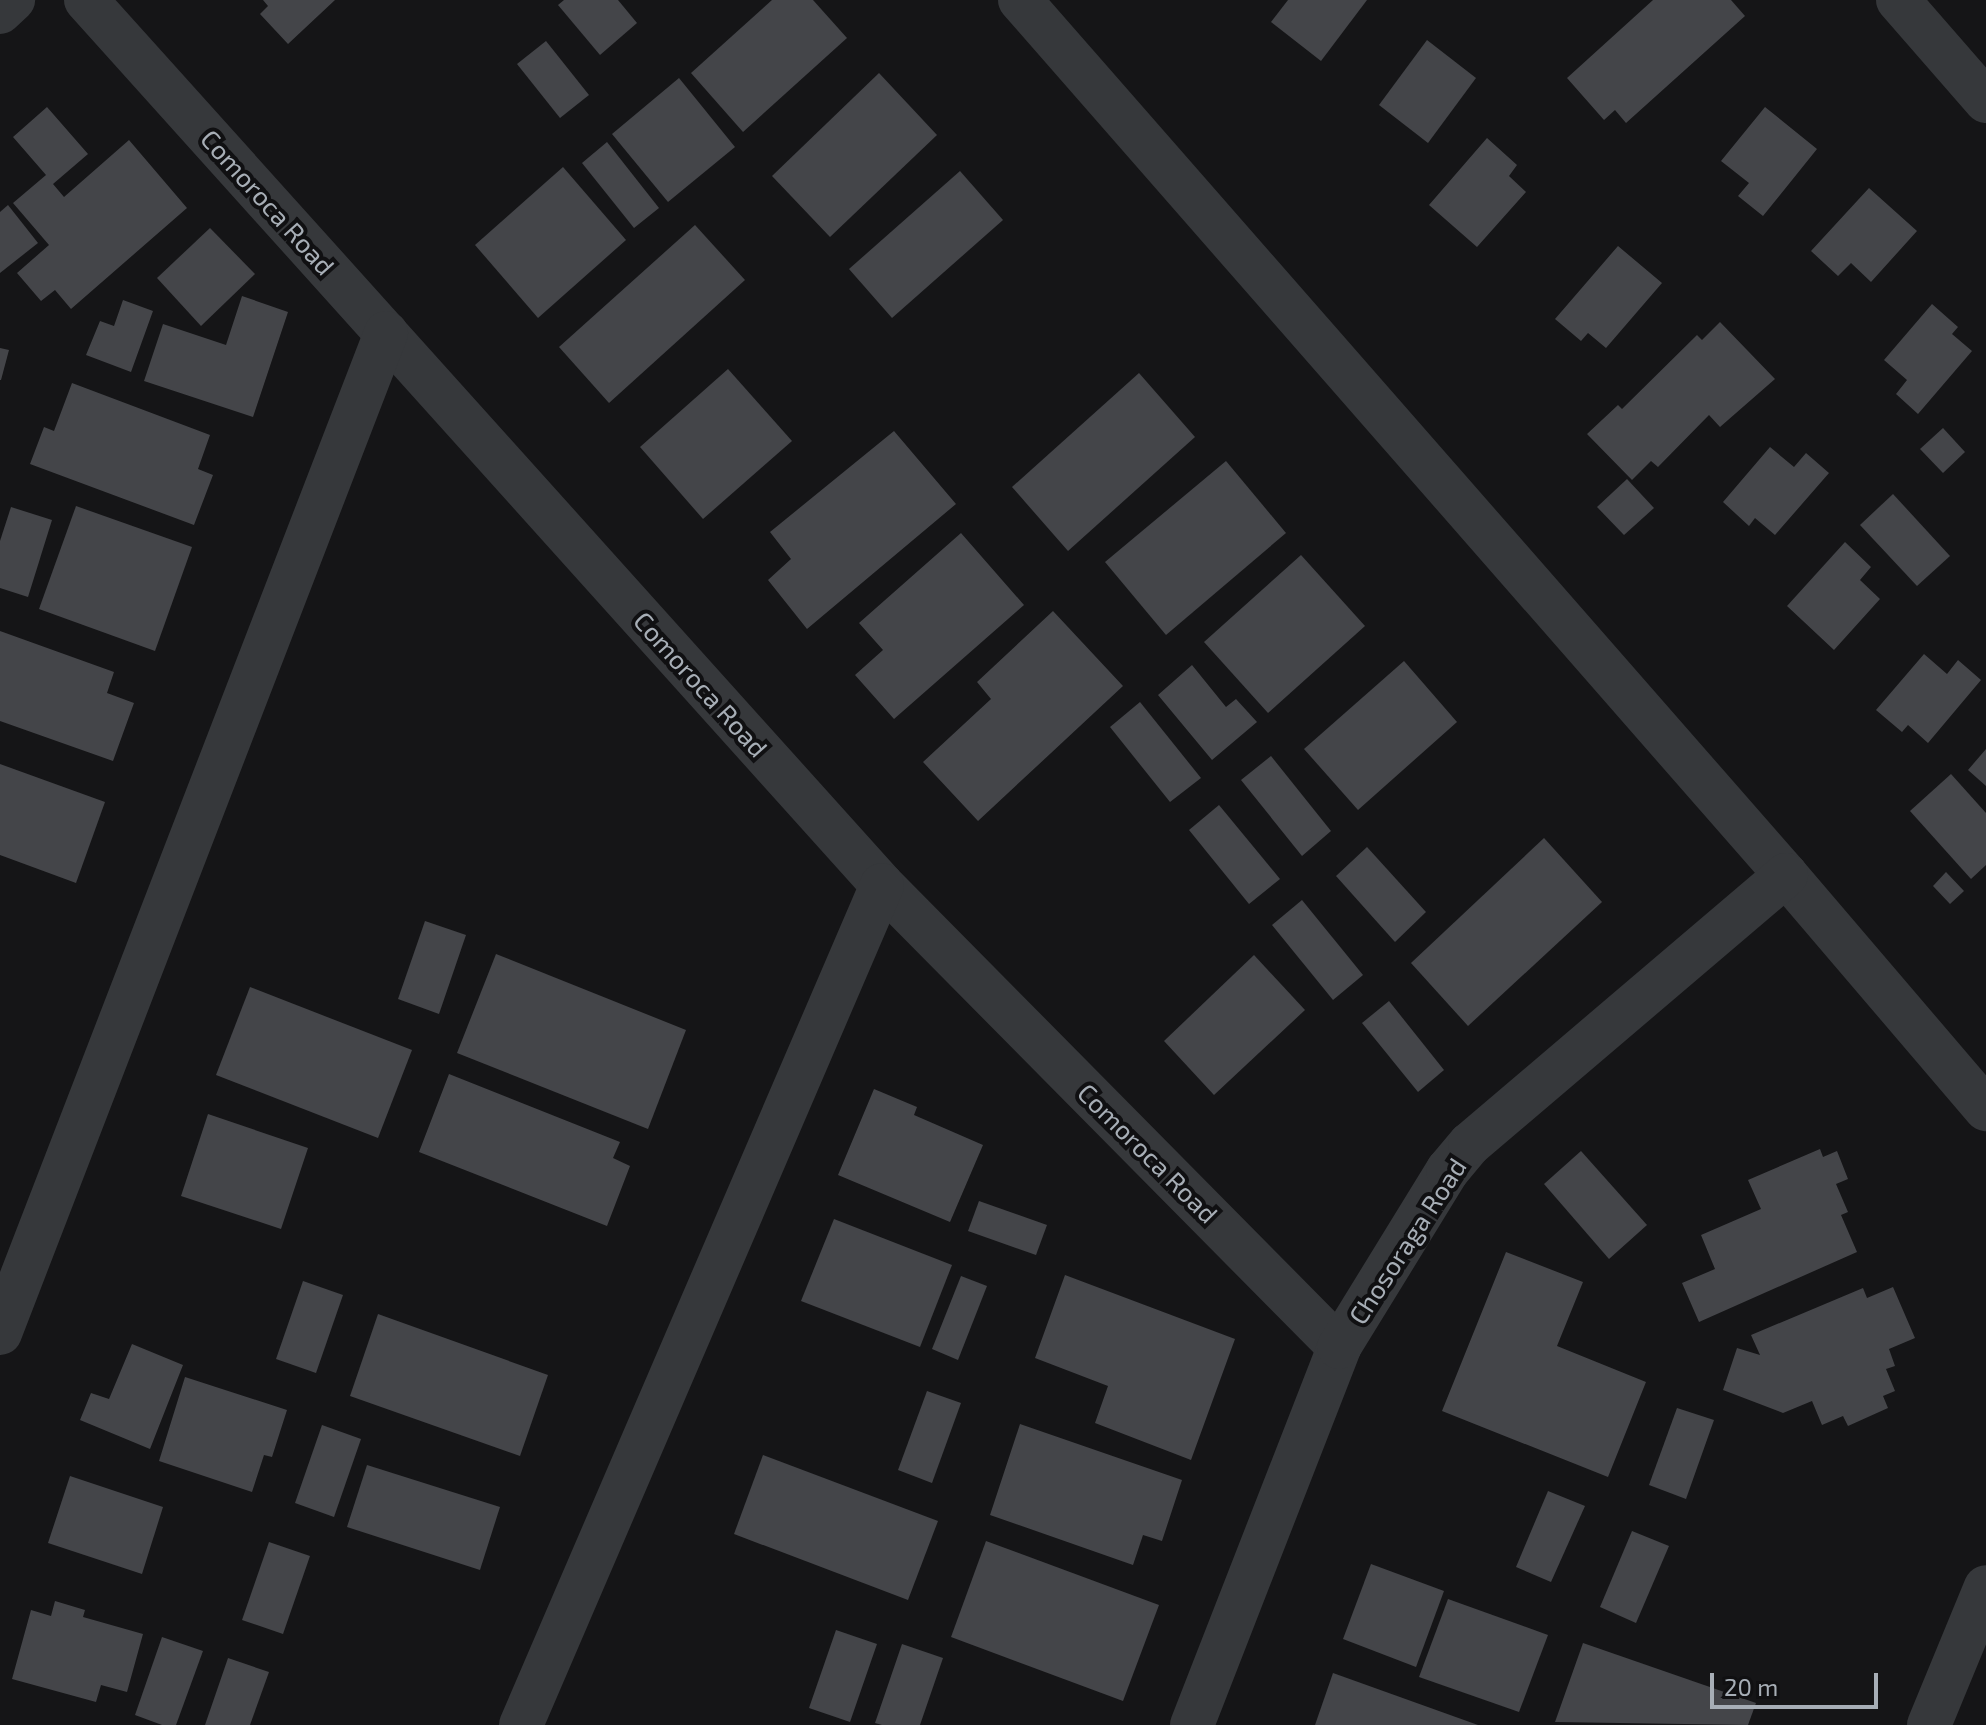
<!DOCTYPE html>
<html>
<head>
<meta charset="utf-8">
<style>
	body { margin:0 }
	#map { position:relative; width:1986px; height:1725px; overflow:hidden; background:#151517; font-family:"Exo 2",sans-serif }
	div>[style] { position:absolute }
	.building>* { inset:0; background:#444549 }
	.street>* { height:44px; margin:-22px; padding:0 22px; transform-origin:22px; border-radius:22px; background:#36383b }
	span { translate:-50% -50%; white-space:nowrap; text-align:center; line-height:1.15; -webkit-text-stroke:8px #101012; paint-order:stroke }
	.street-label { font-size:26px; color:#a7aeb6 }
	.scale { position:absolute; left:1710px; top:1673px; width:168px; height:36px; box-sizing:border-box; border:4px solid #a7aeb6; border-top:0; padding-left:10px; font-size:24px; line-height:28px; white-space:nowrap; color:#a7aeb6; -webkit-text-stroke:6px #101012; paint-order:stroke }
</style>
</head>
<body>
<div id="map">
	<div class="building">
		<i style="clip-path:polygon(263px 0,335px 0,288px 44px,260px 14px,268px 6px)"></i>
		<i style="clip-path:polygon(564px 0,618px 0,637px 23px,600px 55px,558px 5px)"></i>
		<i style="clip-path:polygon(772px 0,813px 0,847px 38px,743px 132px,691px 73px)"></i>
		<i style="clip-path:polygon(1288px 0,1367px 0,1321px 61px,1271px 22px)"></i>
		<i style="clip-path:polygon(1653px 0,1731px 0,1745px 16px,1626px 123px,1615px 110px,1604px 120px,1567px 78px)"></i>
		<i style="clip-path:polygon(1427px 40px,1476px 78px,1428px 143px,1379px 105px)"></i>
		<i style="clip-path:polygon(546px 41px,589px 95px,560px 118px,517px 64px)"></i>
		<i style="clip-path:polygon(879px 73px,937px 135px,830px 237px,772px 176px)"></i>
		<i style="clip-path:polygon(679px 78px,735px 147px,668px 202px,612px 134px)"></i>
		<i style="clip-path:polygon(47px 107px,88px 154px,53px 184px,64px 197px,129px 140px,187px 208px,71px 309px,55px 290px,41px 301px,17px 273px,49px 245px,13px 203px,46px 175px,13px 137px)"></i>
		<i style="clip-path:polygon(1765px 107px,1817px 149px,1763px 216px,1738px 196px,1749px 183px,1721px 161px)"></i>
		<i style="clip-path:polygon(1487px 138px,1517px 165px,1509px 176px,1526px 192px,1477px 247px,1429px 205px)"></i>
		<i style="clip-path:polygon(607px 142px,659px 208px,634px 228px,582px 163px)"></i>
		<i style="clip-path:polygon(563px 167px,626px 240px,538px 318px,475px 245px)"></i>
		<i style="clip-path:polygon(960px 171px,1003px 220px,892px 318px,849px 269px)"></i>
		<i style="clip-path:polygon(1869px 188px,1917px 231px,1871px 282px,1851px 263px,1838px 276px,1811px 251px)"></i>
		<i style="clip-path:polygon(8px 205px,38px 243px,0 273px,0 212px)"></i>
		<i style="clip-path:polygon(695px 225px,745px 280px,609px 403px,559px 347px)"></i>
		<i style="clip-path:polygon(210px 228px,255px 274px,201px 326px,157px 278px)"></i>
		<i style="clip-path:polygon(1618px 246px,1662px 283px,1606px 348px,1588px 333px,1581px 341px,1555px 319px)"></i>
		<i style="clip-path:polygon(242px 296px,288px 312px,253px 417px,144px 381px,163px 324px,226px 345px)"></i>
		<i style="clip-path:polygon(123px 300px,153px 311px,131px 372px,86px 355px,100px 321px,114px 326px)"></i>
		<i style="clip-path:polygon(1932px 304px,1958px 327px,1952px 334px,1972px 351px,1918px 414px,1896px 394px,1907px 380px,1884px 360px)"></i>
		<i style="clip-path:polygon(1720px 322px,1775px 379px,1720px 427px,1709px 415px,1658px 467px,1651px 461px,1632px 480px,1587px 434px,1618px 405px,1622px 409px,1697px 335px,1702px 340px)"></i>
		<i style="clip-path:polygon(0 348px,9px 350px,1px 380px,0 380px)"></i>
		<i style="clip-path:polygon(728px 369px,792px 441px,703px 519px,640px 447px)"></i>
		<i style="clip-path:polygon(1139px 373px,1195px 437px,1068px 551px,1012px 487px)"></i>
		<i style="clip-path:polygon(72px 383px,210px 435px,198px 469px,213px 475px,194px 525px,30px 464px,44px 427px,54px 431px)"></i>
		<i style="clip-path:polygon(1943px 428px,1965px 452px,1943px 473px,1920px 449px)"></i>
		<i style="clip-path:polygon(894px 431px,956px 504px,807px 629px,768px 580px,791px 559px,770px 532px)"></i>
		<i style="clip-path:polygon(1770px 447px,1794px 467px,1806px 453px,1829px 473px,1775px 535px,1755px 518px,1749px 526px,1723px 502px)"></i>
		<i style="clip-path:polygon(1226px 461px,1286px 533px,1166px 635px,1105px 562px)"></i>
		<i style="clip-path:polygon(1627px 479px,1654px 508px,1624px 535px,1597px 507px)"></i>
		<i style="clip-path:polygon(1893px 494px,1950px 556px,1917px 586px,1860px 525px)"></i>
		<i style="clip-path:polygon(76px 506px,192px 547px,155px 651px,39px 609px)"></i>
		<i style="clip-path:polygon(11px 507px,52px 520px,28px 597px,0 588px,0 541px)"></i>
		<i style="clip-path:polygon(961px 533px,1024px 605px,894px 719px,855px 675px,883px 650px,859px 623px)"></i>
		<i style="clip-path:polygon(1845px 542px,1871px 567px,1860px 580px,1880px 599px,1834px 650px,1787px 606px)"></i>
		<i style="clip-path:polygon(1301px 555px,1365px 626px,1268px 713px,1204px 642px)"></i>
		<i style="clip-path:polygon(1053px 611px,1123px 686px,978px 821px,923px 762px,991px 699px,977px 682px)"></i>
		<i style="clip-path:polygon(0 631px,114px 672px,107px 693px,134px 703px,113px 761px,0 721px)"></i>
		<i style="clip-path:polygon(1924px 654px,1947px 674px,1958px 660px,1981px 680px,1928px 743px,1908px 725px,1902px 732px,1876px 710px)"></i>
		<i style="clip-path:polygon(1404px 661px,1457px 722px,1358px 810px,1304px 749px)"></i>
		<i style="clip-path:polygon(1192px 665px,1226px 707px,1236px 699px,1257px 722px,1212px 760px,1158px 695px)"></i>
		<i style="clip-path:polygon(1140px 702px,1201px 778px,1170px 802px,1110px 727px)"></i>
		<i style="clip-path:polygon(1986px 749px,1986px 786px,1968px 770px)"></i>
		<i style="clip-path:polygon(1271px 756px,1331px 831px,1302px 856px,1241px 780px)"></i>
		<i style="clip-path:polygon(0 764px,105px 802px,76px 883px,0 855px)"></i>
		<i style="clip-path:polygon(1951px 774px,1986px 813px,1986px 865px,1971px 879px,1910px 811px)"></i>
		<i style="clip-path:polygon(1219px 805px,1280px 879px,1249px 904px,1189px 830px)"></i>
		<i style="clip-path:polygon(1544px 838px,1602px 902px,1468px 1026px,1411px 963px)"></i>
		<i style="clip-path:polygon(1367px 847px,1426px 912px,1395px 942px,1336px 876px)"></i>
		<i style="clip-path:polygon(1946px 872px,1964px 891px,1950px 904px,1933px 886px)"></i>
		<i style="clip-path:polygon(1302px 900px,1363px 975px,1333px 1000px,1272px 925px)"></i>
		<i style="clip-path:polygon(425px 921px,466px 935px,439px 1014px,398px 999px)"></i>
		<i style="clip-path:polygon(496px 954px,686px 1030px,648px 1129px,457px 1053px)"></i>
		<i style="clip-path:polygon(1254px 955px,1305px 1010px,1214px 1095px,1164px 1041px)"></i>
		<i style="clip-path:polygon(250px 987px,412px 1050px,378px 1138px,216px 1075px)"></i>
		<i style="clip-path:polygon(1389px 1001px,1444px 1070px,1418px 1092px,1362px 1023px)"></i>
		<i style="clip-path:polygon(449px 1074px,620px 1142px,613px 1158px,630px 1166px,607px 1226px,419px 1152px)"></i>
		<i style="clip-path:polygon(874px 1089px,917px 1107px,914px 1115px,983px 1145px,950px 1222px,838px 1175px)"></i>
		<i style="clip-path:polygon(208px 1114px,308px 1148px,281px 1229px,181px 1196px)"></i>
		<i style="clip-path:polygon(1820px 1149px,1823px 1157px,1837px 1151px,1848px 1179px,1836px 1184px,1848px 1212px,1841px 1215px,1857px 1252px,1699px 1322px,1682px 1283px,1715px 1269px,1701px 1235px,1761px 1209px,1748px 1180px)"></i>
		<i style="clip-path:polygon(1581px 1151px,1647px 1225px,1609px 1259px,1544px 1184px)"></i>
		<i style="clip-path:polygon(979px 1201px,1047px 1225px,1036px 1255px,968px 1231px)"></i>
		<i style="clip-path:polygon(834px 1219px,952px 1265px,920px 1347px,801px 1301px)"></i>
		<i style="clip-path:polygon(1506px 1252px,1583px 1282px,1557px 1346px,1646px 1382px,1608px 1477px,1442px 1411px)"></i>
		<i style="clip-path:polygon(1065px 1275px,1235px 1339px,1191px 1460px,1095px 1423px,1108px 1386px,1035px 1358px)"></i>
		<i style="clip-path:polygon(961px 1276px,987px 1286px,958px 1360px,932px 1349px)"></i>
		<i style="clip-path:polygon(303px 1281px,343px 1295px,316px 1373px,276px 1359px)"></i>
		<i style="clip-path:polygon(1893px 1287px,1915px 1338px,1889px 1349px,1895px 1366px,1886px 1369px,1895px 1391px,1883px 1396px,1888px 1408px,1848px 1426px,1843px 1416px,1822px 1425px,1812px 1401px,1783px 1413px,1723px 1390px,1737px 1348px,1760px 1355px,1751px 1335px,1863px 1288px,1867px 1298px)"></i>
		<i style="clip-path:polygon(378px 1314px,548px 1375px,520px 1456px,350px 1396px)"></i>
		<i style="clip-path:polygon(132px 1344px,183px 1365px,150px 1449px,80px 1420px,91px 1393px,109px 1399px)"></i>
		<i style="clip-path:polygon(185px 1377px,287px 1410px,272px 1457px,264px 1455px,252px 1492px,159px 1461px)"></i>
		<i style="clip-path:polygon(927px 1391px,961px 1403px,932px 1483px,898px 1470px)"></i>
		<i style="clip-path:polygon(1677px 1408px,1714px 1420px,1686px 1499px,1649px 1485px)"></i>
		<i style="clip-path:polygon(1020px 1424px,1182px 1480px,1162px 1541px,1143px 1535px,1133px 1565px,990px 1515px)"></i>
		<i style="clip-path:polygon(322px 1425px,361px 1439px,334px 1517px,295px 1503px)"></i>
		<i style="clip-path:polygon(763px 1455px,938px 1521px,908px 1600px,734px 1534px)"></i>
		<i style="clip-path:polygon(367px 1465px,500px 1507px,480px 1570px,347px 1527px)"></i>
		<i style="clip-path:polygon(70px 1476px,163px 1507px,142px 1574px,48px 1543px)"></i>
		<i style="clip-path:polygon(1548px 1491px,1585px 1506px,1551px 1582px,1516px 1567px)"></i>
		<i style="clip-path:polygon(1632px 1531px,1669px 1546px,1636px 1623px,1600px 1607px)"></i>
		<i style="clip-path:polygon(986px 1541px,1159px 1605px,1123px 1701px,951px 1637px)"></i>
		<i style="clip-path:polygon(269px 1542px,310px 1556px,283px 1634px,242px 1620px)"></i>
		<i style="clip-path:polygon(1371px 1564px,1444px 1591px,1416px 1667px,1343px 1639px)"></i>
		<i style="clip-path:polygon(1448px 1599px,1548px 1635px,1519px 1712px,1419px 1677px)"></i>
		<i style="clip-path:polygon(55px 1601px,85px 1610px,83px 1617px,143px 1634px,127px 1692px,101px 1685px,96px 1702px,12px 1679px,31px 1610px,51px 1616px)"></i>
		<i style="clip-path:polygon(836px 1630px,877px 1644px,850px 1722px,809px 1708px)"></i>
		<i style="clip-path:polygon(162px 1637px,203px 1651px,176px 1725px,162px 1725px,135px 1715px)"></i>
		<i style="clip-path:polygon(1583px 1643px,1756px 1703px,1748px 1725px,1555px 1722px)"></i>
		<i style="clip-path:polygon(902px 1644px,943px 1658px,920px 1725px,882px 1725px,875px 1723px)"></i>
		<i style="clip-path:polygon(228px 1658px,269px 1672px,250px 1725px,205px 1725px)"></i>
		<i style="clip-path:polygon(1333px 1673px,1478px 1725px,1315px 1725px)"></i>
	</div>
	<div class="street">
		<i style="left:86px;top:0;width:1190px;rotate:48.03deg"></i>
		<i style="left:882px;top:885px;width:650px;rotate:45.31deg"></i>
		<i style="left:1020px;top:0;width:1163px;rotate:48.8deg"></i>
		<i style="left:1786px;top:875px;width:308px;rotate:49.5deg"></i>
		<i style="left:1898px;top:0;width:134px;rotate:48.9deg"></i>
		<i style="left:0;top:12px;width:18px;rotate:-43deg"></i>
		<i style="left:0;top:1333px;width:1072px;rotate:-68.89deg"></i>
		<i style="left:521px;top:1725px;width:914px;rotate:-66.74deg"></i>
		<i style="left:1192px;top:1725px;width:406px;rotate:-68.7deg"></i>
		<i style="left:1339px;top:1347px;width:208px;rotate:-58.4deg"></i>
		<i style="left:1448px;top:1170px;width:34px;rotate:-50deg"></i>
		<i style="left:1470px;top:1144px;width:415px;rotate:-40.4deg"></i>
		<i style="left:1929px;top:1725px;width:149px;rotate:-67.6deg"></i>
	</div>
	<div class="street-label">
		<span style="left:268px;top:202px;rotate:48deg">Comoroca Road</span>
		<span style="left:701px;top:684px;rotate:48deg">Comoroca Road</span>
		<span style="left:1148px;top:1153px;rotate:45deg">Comoroca Road</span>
		<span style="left:1407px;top:1241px;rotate:-57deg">Chosoraga Road</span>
	</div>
	<div class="scale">20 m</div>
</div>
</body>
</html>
